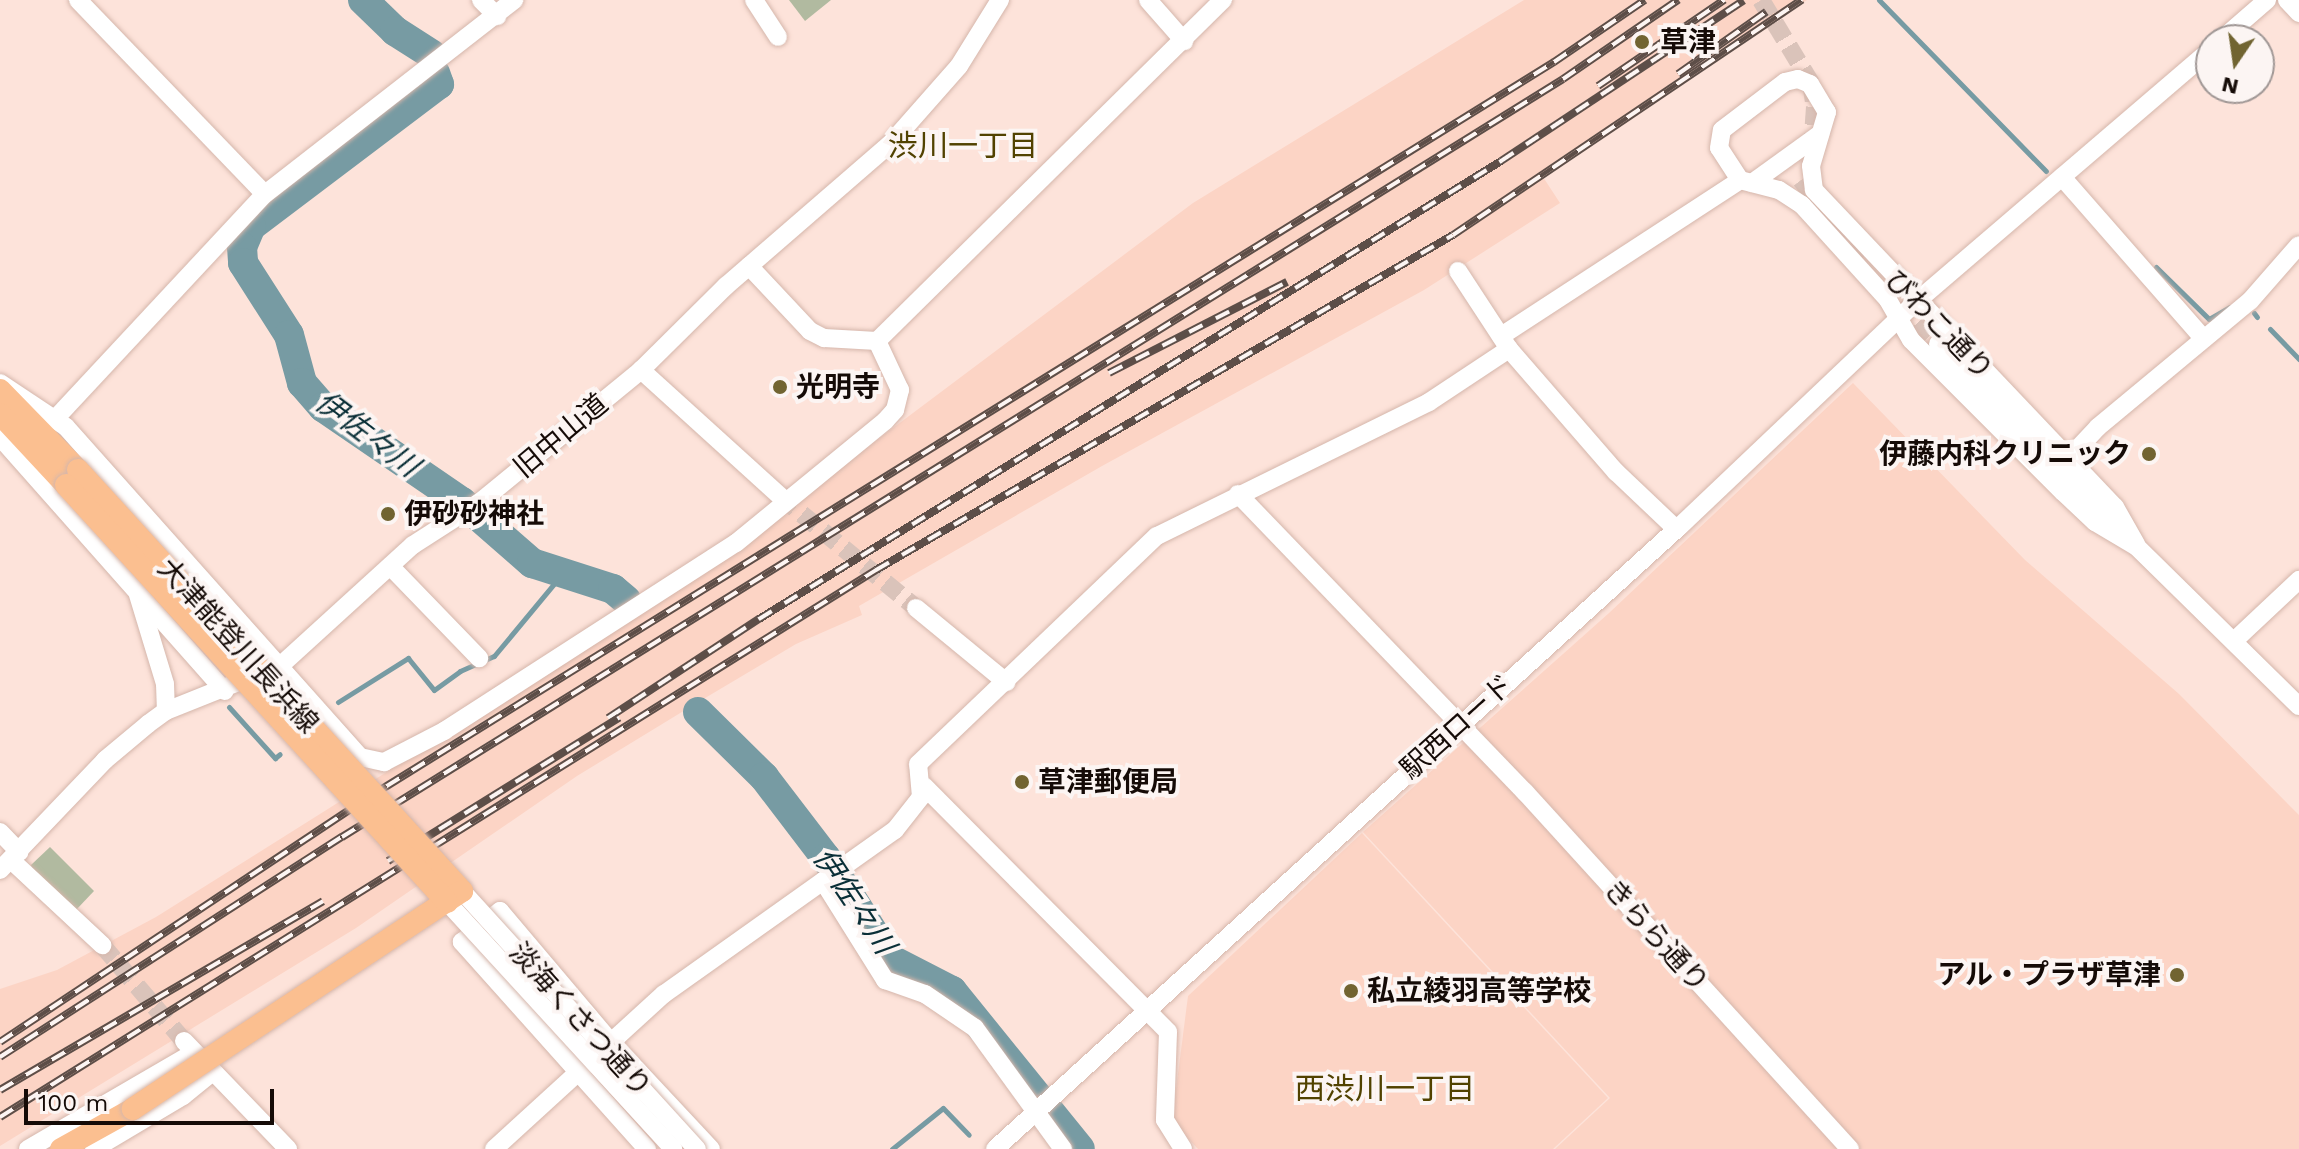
<!DOCTYPE html>
<html>
<head>
<meta charset="utf-8">
<style>
	body { margin:0 }
	#map { position:relative; width:2299px; height:1149px; overflow:hidden; background:#fde3da; font-family:"Work Sans","Noto Sans JP",sans-serif }
	div>[style] { position:absolute }
	.built>* { inset:0; background:#fcd4c5 }
	.green>* { inset:0; background:#b1baa0 }
	.stream>* { height:5px; margin:-2.5px; padding:0 2.5px; transform-origin:2.5px; border-radius:2.5px; background:#779ba3 }
	.river>* { height:30px; margin:-15px; padding:0 15px; transform-origin:15px; border-radius:15px; background:#779ba3 }
	.minor-tunnel>* { height:18px; margin-top:-9px; transform-origin:0; background:repeating-linear-gradient(90deg,#dac3ba 0 18px,transparent 0 27px) }
	.roads { filter:drop-shadow(0 0 2px #d5b6ab) drop-shadow(0 0 2px #d5b6ab) }
	.minor>* { height:18px; margin:-9px; padding:0 9px; transform-origin:9px; border-radius:9px; background:#fff }
	.major>* { height:22px; margin:-11px; padding:0 11px; transform-origin:11px; border-radius:11px; background:#fbbf90 }
	.rail>* { height:8px; margin-top:-4px; transform-origin:0; background:repeating-linear-gradient(90deg,#fcf5f3 0 15px,#5d4e48 0 30px); box-sizing:border-box; border-block:2px solid #5d4e48 }
	.bridges { filter:drop-shadow(0 0 2px #d5b6ab) drop-shadow(0 0 2px #d5b6ab) }
	.minor-bridge>* { height:18px; margin:-9px; padding:0 9px; transform-origin:9px; border-radius:9px; background:#fff }
	.major-bridge>* { height:22px; margin:-11px; padding:0 11px; transform-origin:11px; border-radius:11px; background:#fbbf90 }
	.dots>* { width:22px; height:22px; translate:-50% -50%; box-sizing:border-box; border:4px solid #fcf5f3; border-radius:50% }
	span { translate:-50% -50%; white-space:nowrap; text-align:center; line-height:1.15; -webkit-text-stroke:8px #fcf5f3; paint-order:stroke }
	.poi-label { font-size:28px; color:#150b07; font-weight:700 }
	.left { translate:0 -50%; text-align:left }
	.right { translate:-100% -50%; text-align:right }
	.street-label { font-size:28px; color:#150b07 }
	.neighbourhood-label { font-size:30px; color:#514200 }
	.water-label { font-size:30px; color:#0a2f37; font-style:italic }
	.north { position:absolute; left:2195px; top:24px; width:80px; height:80px; box-sizing:border-box; background:#fcf5f3; border:2px solid #a09795; border-radius:50%; rotate:193deg; font-size:22px; font-weight:700; line-height:32px; text-align:center; color:#150b07 }
	.north::after { content:''; display:block; margin:auto; width:28px; height:36px; background:#716431; clip-path:polygon(50% 0,100% 100%,50% 72%,0 100%) }
	.scale { position:absolute; left:24px; top:1089px; width:250px; height:36px; box-sizing:border-box; border:4px solid #150b07; border-top:0; padding-left:10px; font-size:24px; line-height:28px; white-space:nowrap; color:#150b07; -webkit-text-stroke:6px #fcf5f3; paint-order:stroke }
</style>
</head>
<body>
<div id="map">
	<div class="built">
		<i style="clip-path:polygon(1524px 0,1807px 0,1543px 177px,1560px 203px,1424px 290px,1102px 466px,859px 606px,862px 615px,796px 644px,695px 704px,577px 776px,356px 928px,0 1146px,0 989px,57px 970px,156px 917px,681px 587px,1193px 203px)"></i>
		<i style="clip-path:polygon(1853px 383px,2025px 560px,2179px 694px,2299px 815px,2299px 1149px,1555px 1149px,1610px 1098px,1363px 832px,1609px 613px)"></i>
		<i style="clip-path:polygon(1362px 833px,1608px 1098px,1553px 1149px,1198px 1149px,1172px 1121px,1188px 996px)"></i>
	</div>
	<div class="green">
		<i style="clip-path:polygon(789px 0,831px 0,805px 21px)"></i>
		<i style="clip-path:polygon(50px 847px,94px 891px,76px 910px,32px 870px,31px 865px)"></i>
	</div>
	<div class="stream">
		<i style="left:1879px;top:0;width:239px;rotate:45.7deg"></i>
		<i style="left:2156px;top:267px;width:74px;rotate:44.5deg"></i>
		<i style="left:2209px;top:319px;width:24px;rotate:-30deg"></i>
		<i style="left:2254px;top:313px;width:5px;rotate:53deg"></i>
		<i style="left:2270px;top:329px;width:42px;rotate:46deg"></i>
		<i style="left:338px;top:702px;width:83px;rotate:-32.2deg"></i>
		<i style="left:408px;top:658px;width:41px;rotate:50.9deg"></i>
		<i style="left:434px;top:690px;width:32px;rotate:-36deg"></i>
		<i style="left:460px;top:671px;width:37px;rotate:-24deg"></i>
		<i style="left:494px;top:656px;width:107px;rotate:-50.3deg"></i>
		<i style="left:229px;top:707px;width:69px;rotate:48deg"></i>
		<i style="left:275px;top:758px;width:6px;rotate:-39deg"></i>
		<i style="left:892px;top:1149px;width:65px;rotate:-38.8deg"></i>
		<i style="left:943px;top:1108px;width:37px;rotate:46deg"></i>
	</div>
	<div class="river">
		<i style="left:363px;top:0;width:45px;rotate:44.1deg"></i>
		<i style="left:395px;top:31px;width:43px;rotate:32.6deg"></i>
		<i style="left:435px;top:73px;width:12px;rotate:70deg"></i>
		<i style="left:439px;top:84px;width:236px;rotate:142.9deg"></i>
		<i style="left:251px;top:226px;width:23px;rotate:113deg"></i>
		<i style="left:242px;top:247px;width:16px;rotate:86deg"></i>
		<i style="left:243px;top:263px;width:85px;rotate:57.4deg"></i>
		<i style="left:289px;top:335px;width:50px;rotate:74.8deg"></i>
		<i style="left:302px;top:383px;width:32px;rotate:49deg"></i>
		<i style="left:323px;top:407px;width:168px;rotate:34.4deg"></i>
		<i style="left:462px;top:502px;width:93px;rotate:41.1deg"></i>
		<i style="left:532px;top:563px;width:85px;rotate:17.8deg"></i>
		<i style="left:613px;top:589px;width:17px;rotate:40deg"></i>
		<i style="left:698px;top:712px;width:93px;rotate:44.6deg"></i>
		<i style="left:764px;top:777px;width:102px;rotate:52.6deg"></i>
		<i style="left:826px;top:858px;width:120px;rotate:57.6deg"></i>
		<i style="left:890px;top:959px;width:70px;rotate:27.3deg"></i>
		<i style="left:952px;top:991px;width:203px;rotate:51deg"></i>
	</div>
	<div class="minor-tunnel">
		<i style="left:1761px;top:0;width:97px;rotate:58.9deg"></i>
		<i style="left:1811px;top:83px;width:24px;rotate:81deg"></i>
		<i style="left:1815px;top:107px;width:39px;rotate:94deg"></i>
		<i style="left:1801px;top:180px;width:101px;rotate:52.2deg"></i>
		<i style="left:1882px;top:282px;width:84px;rotate:47.9deg"></i>
		<i style="left:781px;top:497px;width:175px;rotate:39.4deg"></i>
		<i style="left:102px;top:945px;width:126px;rotate:49.5deg"></i>
	</div>
	<div class="roads">
		<div class="minor">
			<i style="left:78px;top:0;width:269px;rotate:46.1deg"></i>
			<i style="left:481px;top:0;width:23px;rotate:45deg"></i>
			<i style="left:754px;top:0;width:44px;rotate:57deg"></i>
			<i style="left:1148px;top:0;width:55px;rotate:48.7deg"></i>
			<i style="left:2287px;top:0;width:18px;rotate:47deg"></i>
			<i style="left:2221px;top:40px;width:61px;rotate:-41deg"></i>
			<i style="left:2062px;top:177px;width:213px;rotate:48.8deg"></i>
			<i style="left:1740px;top:180px;width:40px;rotate:14.4deg"></i>
			<i style="left:1779px;top:190px;width:27px;rotate:33deg"></i>
			<i style="left:1802px;top:205px;width:128px;rotate:47.8deg"></i>
			<i style="left:1888px;top:300px;width:46px;rotate:60.1deg"></i>
			<i style="left:1911px;top:340px;width:215px;rotate:45deg"></i>
			<i style="left:2063px;top:492px;width:44px;rotate:43.2deg"></i>
			<i style="left:2095px;top:522px;width:49px;rotate:30.8deg"></i>
			<i style="left:2137px;top:547px;width:227px;rotate:44.5deg"></i>
			<i style="left:1740px;top:180px;width:38px;rotate:-123deg"></i>
			<i style="left:1719px;top:148px;width:18px;rotate:-81deg"></i>
			<i style="left:1722px;top:130px;width:79px;rotate:-37.3deg"></i>
			<i style="left:1785px;top:82px;width:13px;rotate:-13deg"></i>
			<i style="left:1798px;top:79px;width:13px;rotate:23deg"></i>
			<i style="left:1810px;top:84px;width:33px;rotate:59deg"></i>
			<i style="left:1827px;top:112px;width:56px;rotate:106.5deg"></i>
			<i style="left:1811px;top:166px;width:24px;rotate:83deg"></i>
			<i style="left:1814px;top:190px;width:437px;rotate:46.5deg"></i>
			<i style="left:2115px;top:507px;width:43px;rotate:60.4deg"></i>
			<i style="left:1752px;top:183px;width:84px;rotate:-35.8deg"></i>
			<i style="left:749px;top:266px;width:89px;rotate:46.8deg"></i>
			<i style="left:810px;top:331px;width:16px;rotate:27deg"></i>
			<i style="left:824px;top:338px;width:53px;rotate:3.2deg"></i>
			<i style="left:877px;top:341px;width:486px;rotate:-44.6deg"></i>
			<i style="left:1458px;top:271px;width:93px;rotate:56.8deg"></i>
			<i style="left:1509px;top:349px;width:163px;rotate:49deg"></i>
			<i style="left:1616px;top:472px;width:83px;rotate:43.5deg"></i>
			<i style="left:1501px;top:336px;width:285px;rotate:-33.1deg"></i>
			<i style="left:1938px;top:344px;width:249px;rotate:45.7deg"></i>
			<i style="left:641px;top:370px;width:189px;rotate:42.2deg"></i>
			<i style="left:0;top:383px;width:79px;rotate:33.7deg"></i>
			<i style="left:66px;top:427px;width:442px;rotate:48.3deg"></i>
			<i style="left:360px;top:757px;width:25px;rotate:12deg"></i>
			<i style="left:384px;top:762px;width:68px;rotate:-27.3deg"></i>
			<i style="left:444px;top:731px;width:347px;rotate:-32.8deg"></i>
			<i style="left:736px;top:543px;width:193px;rotate:-39.3deg"></i>
			<i style="left:885px;top:421px;width:15px;rotate:-48deg"></i>
			<i style="left:895px;top:410px;width:21px;rotate:-76deg"></i>
			<i style="left:900px;top:390px;width:54px;rotate:-115.1deg"></i>
			<i style="left:54px;top:420px;width:309px;rotate:-47deg"></i>
			<i style="left:265px;top:194px;width:316px;rotate:-37.9deg"></i>
			<i style="left:0;top:437px;width:339px;rotate:48.5deg"></i>
			<i style="left:2069px;top:458px;width:42px;rotate:-46.9deg"></i>
			<i style="left:2098px;top:427px;width:197px;rotate:-39.7deg"></i>
			<i style="left:2250px;top:301px;width:74px;rotate:-48.8deg"></i>
			<i style="left:1238px;top:494px;width:414px;rotate:46.1deg"></i>
			<i style="left:1525px;top:792px;width:483px;rotate:47.7deg"></i>
			<i style="left:391px;top:567px;width:127px;rotate:46deg"></i>
			<i style="left:138px;top:595px;width:93px;rotate:73.1deg"></i>
			<i style="left:165px;top:684px;width:27px;rotate:88deg"></i>
			<i style="left:916px;top:608px;width:117px;rotate:39.4deg"></i>
			<i style="left:2235px;top:640px;width:88px;rotate:-43.2deg"></i>
			<i style="left:924px;top:786px;width:346px;rotate:45.2deg"></i>
			<i style="left:1168px;top:1032px;width:88px;rotate:92deg"></i>
			<i style="left:1165px;top:1120px;width:34px;rotate:58deg"></i>
			<i style="left:0;top:832px;width:28px;rotate:46deg"></i>
			<i style="left:11px;top:860px;width:125px;rotate:43deg"></i>
			<i style="left:0;top:870px;width:152px;rotate:-46.3deg"></i>
			<i style="left:105px;top:760px;width:56px;rotate:-39.9deg"></i>
			<i style="left:148px;top:724px;width:22px;rotate:-36deg"></i>
			<i style="left:166px;top:711px;width:124px;rotate:-21.8deg"></i>
			<i style="left:281px;top:665px;width:178px;rotate:-42.3deg"></i>
			<i style="left:413px;top:545px;width:80px;rotate:-32.7deg"></i>
			<i style="left:480px;top:502px;width:208px;rotate:-39.3deg"></i>
			<i style="left:641px;top:370px;width:120px;rotate:-44.7deg"></i>
			<i style="left:726px;top:286px;width:220px;rotate:-40.9deg"></i>
			<i style="left:892px;top:142px;width:101px;rotate:-48.6deg"></i>
			<i style="left:959px;top:66px;width:78px;rotate:-58.2deg"></i>
			<i style="left:823px;top:881px;width:117px;rotate:57.9deg"></i>
			<i style="left:885px;top:980px;width:42px;rotate:19.3deg"></i>
			<i style="left:925px;top:994px;width:60px;rotate:34.2deg"></i>
			<i style="left:975px;top:1028px;width:150px;rotate:54deg"></i>
			<i style="left:184px;top:1041px;width:150px;rotate:46.1deg"></i>
			<i style="left:28px;top:1149px;width:191px;rotate:-30.2deg"></i>
			<i style="left:94px;top:1149px;width:104px;rotate:-30.8deg"></i>
			<i style="left:183px;top:1096px;width:36px;rotate:-39deg"></i>
			<i style="left:494px;top:1149px;width:230px;rotate:-42.4deg"></i>
			<i style="left:664px;top:994px;width:283px;rotate:-35.4deg"></i>
			<i style="left:895px;top:830px;width:42px;rotate:-51.8deg"></i>
			<i style="left:921px;top:797px;width:33px;rotate:-95deg"></i>
			<i style="left:918px;top:764px;width:330px;rotate:-43.7deg"></i>
			<i style="left:1157px;top:536px;width:303px;rotate:-26.2deg"></i>
			<i style="left:1429px;top:402px;width:96px;rotate:-33.5deg"></i>
			<i style="left:647px;top:1149px;width:278px;rotate:-131.8deg"></i>
			<i style="left:462px;top:942px;width:49px;rotate:-39.2deg"></i>
			<i style="left:500px;top:911px;width:169px;rotate:49.8deg"></i>
			<i style="left:609px;top:1040px;width:149px;rotate:46.9deg"></i>
			<i style="left:995px;top:1149px;width:926px;rotate:-42.29deg"></i>
			<i style="left:1680px;top:526px;width:325px;rotate:-43.5deg"></i>
			<i style="left:1916px;top:302px;width:389px;rotate:-40.6deg"></i>
		</div>
		<div class="major">
			<i style="left:0;top:390px;width:112px;rotate:45.7deg"></i>
			<i style="left:0;top:414px;width:97px;rotate:47.1deg"></i>
			<i style="left:61px;top:1149px;width:82px;rotate:-29.1deg"></i>
		</div>
	</div>
	<div class="rail">
		<i style="left:1678px;top:74px;width:108px;rotate:-35.2deg"></i>
		<i style="left:1598px;top:86px;width:153px;rotate:-34.3deg"></i>
		<i style="left:1109px;top:373px;width:200px;rotate:-27.1deg"></i>
		<i style="left:608px;top:718px;width:181px;rotate:-33.3deg"></i>
		<i style="left:759px;top:619px;width:872px;rotate:-31.68deg"></i>
		<i style="left:1501px;top:161px;width:291px;rotate:-33.5deg"></i>
		<i style="left:388px;top:861px;width:272px;rotate:-31.8deg"></i>
		<i style="left:0;top:1042px;width:433px;rotate:-33.6deg"></i>
		<i style="left:361px;top:802px;width:1404px;rotate:-31.81deg"></i>
		<i style="left:1554px;top:62px;width:110px;rotate:-34.3deg"></i>
		<i style="left:0;top:1057px;width:407px;rotate:-32.8deg"></i>
		<i style="left:342px;top:837px;width:1437px;rotate:-31.83deg"></i>
		<i style="left:1563px;top:79px;width:140px;rotate:-34.5deg"></i>
		<i style="left:0;top:1090px;width:374px;rotate:-30.3deg"></i>
		<i style="left:0;top:1117px;width:1033px;rotate:-31.98deg"></i>
		<i style="left:876px;top:570px;width:667px;rotate:-30.14deg"></i>
		<i style="left:1453px;top:235px;width:421px;rotate:-34deg"></i>
	</div>
	<div class="bridges">
		<div class="minor-bridge">
			<i style="left:462px;top:891px;width:349px;rotate:47.7deg"></i>
			<i style="left:447px;top:902px;width:335px;rotate:47.5deg"></i>
		</div>
		<div class="major-bridge">
			<i style="left:78px;top:470px;width:570px;rotate:47.63deg"></i>
			<i style="left:462px;top:891px;width:395px;rotate:146.5deg"></i>
			<i style="left:66px;top:485px;width:565px;rotate:47.58deg"></i>
		</div>
	</div>
	<div class="dots">
		<i style="left:1642px;top:42px;background:#716431"></i>
		<i style="left:780px;top:387px;background:#716431"></i>
		<i style="left:2149px;top:454px;background:#716431"></i>
		<i style="left:388px;top:514px;background:#716431"></i>
		<i style="left:1022px;top:782px;background:#716431"></i>
		<i style="left:2177px;top:975px;background:#716431"></i>
		<i style="left:1351px;top:991px;background:#716431"></i>
	</div>
	<div class="poi-label">
		<span class="left" style="left:1660px;top:42px">草津</span>
		<span class="left" style="left:796px;top:387px">光明寺</span>
		<span class="right" style="left:2131px;top:454px">伊藤内科クリニック</span>
		<span class="left" style="left:404px;top:514px">伊砂砂神社</span>
		<span class="left" style="left:1038px;top:782px">草津郵便局</span>
		<span class="right" style="left:2161px;top:975px">アル・プラザ草津</span>
		<span class="left" style="left:1367px;top:991px">私立綾羽高等学校</span>
	</div>
	<div class="street-label">
		<span style="left:1939px;top:325px;rotate:46deg">びわこ通り</span>
		<span style="left:561px;top:436px;rotate:-40deg">旧中山道</span>
		<span style="left:238px;top:646px;rotate:48deg">大津能登川長浜線</span>
		<span style="left:1457px;top:727px;rotate:-42deg">駅西ロード</span>
		<span style="left:1656px;top:936px;rotate:48deg">きらら通り</span>
		<span style="left:580px;top:1020px;rotate:48deg">淡海くさつ通り</span>
	</div>
	<div class="neighbourhood-label">
		<span style="left:963px;top:146px">渋川一丁目</span>
		<span style="left:1385px;top:1089px">西渋川一丁目</span>
	</div>
	<div class="water-label">
		<span style="left:367px;top:434px;rotate:37deg">伊佐々川</span>
		<span style="left:854px;top:901px;rotate:56deg">伊佐々川</span>
	</div>
	<div class="north">N</div>
	<div class="scale">100 m</div>
</div>
</body>
</html>
